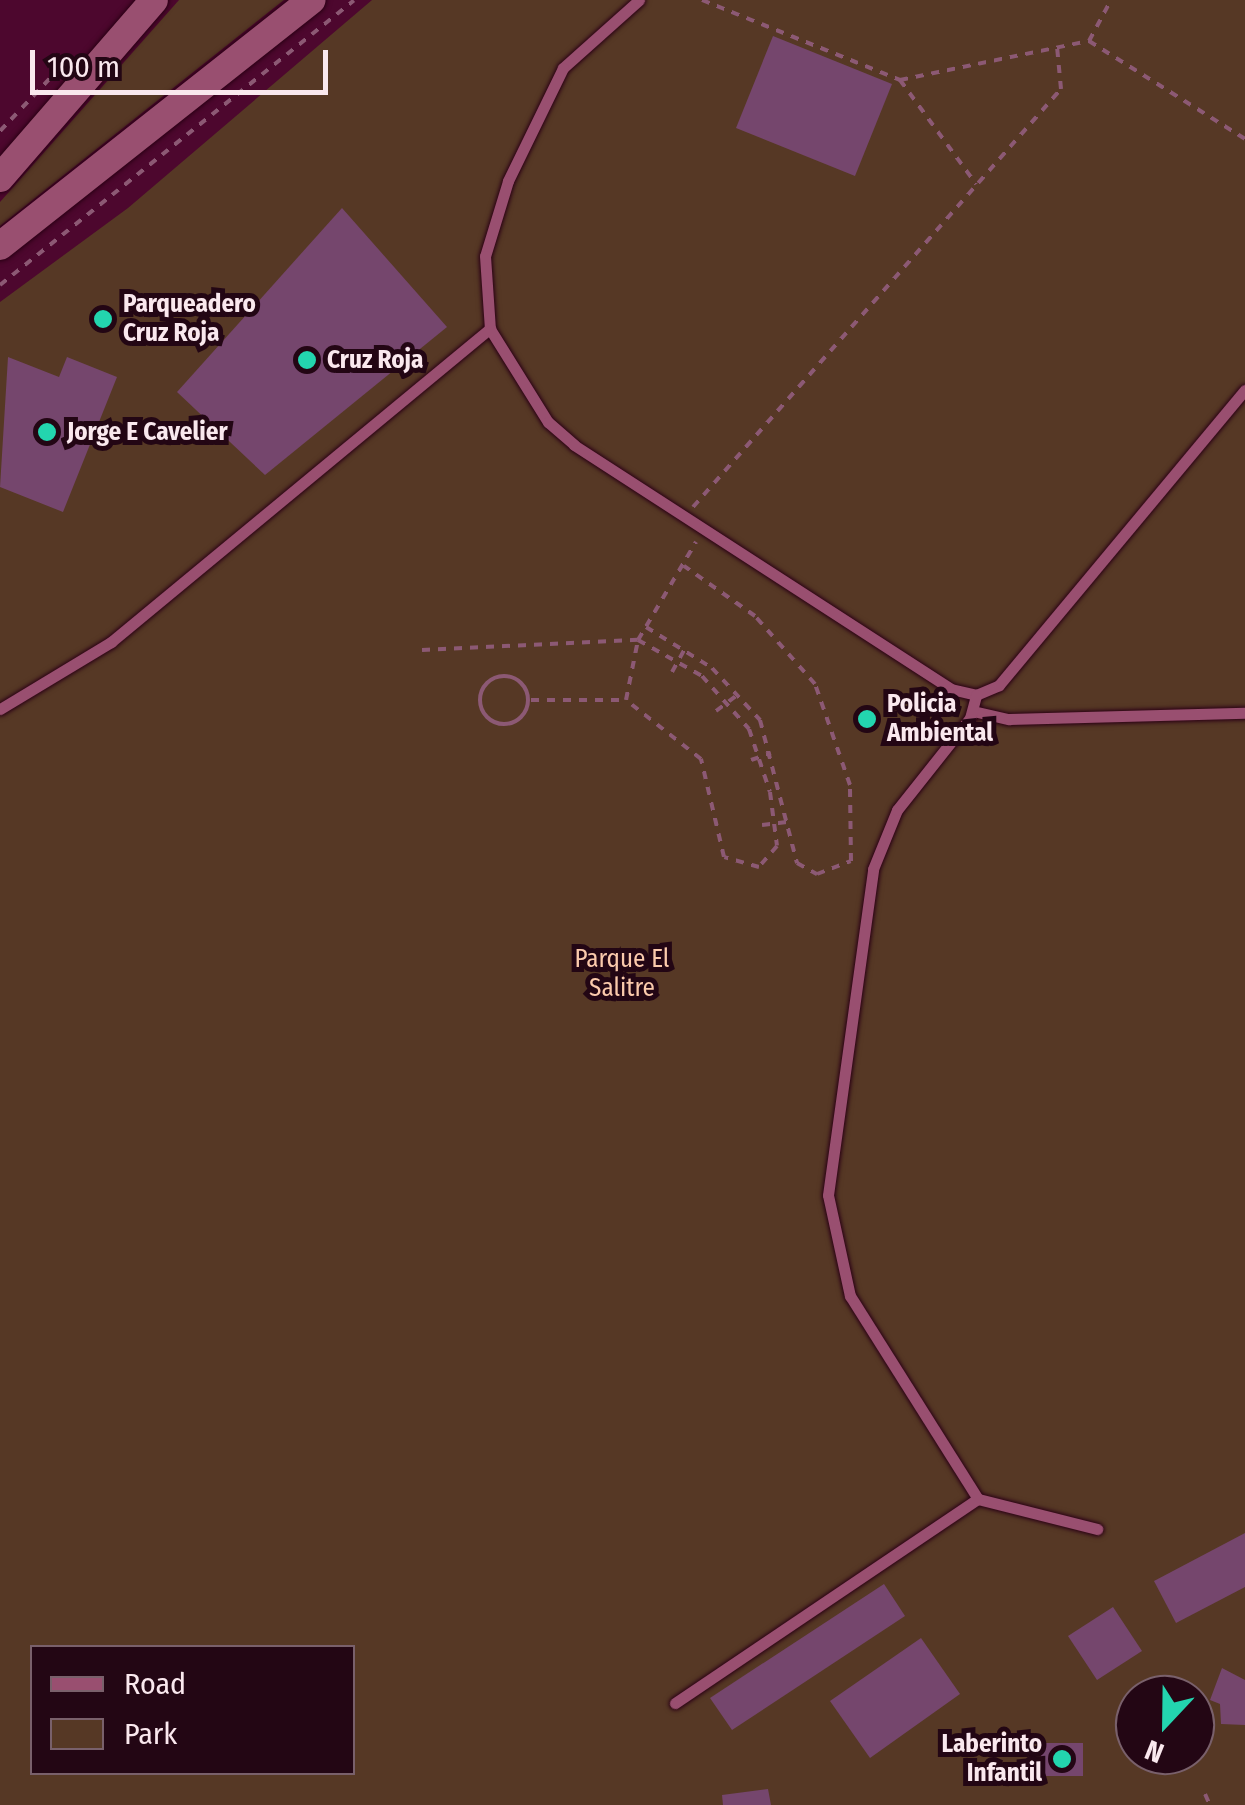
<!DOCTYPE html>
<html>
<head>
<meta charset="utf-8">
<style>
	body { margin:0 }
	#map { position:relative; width:1245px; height:1805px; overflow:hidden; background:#4d072e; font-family:"Fira Sans Condensed",sans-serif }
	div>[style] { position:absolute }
	.green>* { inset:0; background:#563825 }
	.building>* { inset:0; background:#75466d }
	.path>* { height:4px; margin-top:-2px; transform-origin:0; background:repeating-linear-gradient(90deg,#8c5974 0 8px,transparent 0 16px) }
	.path>.ring { margin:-2px; padding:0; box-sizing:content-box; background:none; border:4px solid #8c5974; border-radius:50% }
	.roads { filter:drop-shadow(0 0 2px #2b0015) drop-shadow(0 0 2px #2b0015) }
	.service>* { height:11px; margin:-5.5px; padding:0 5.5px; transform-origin:5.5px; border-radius:5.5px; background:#994f70 }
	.secondary>* { height:28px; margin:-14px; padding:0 14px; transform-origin:14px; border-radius:14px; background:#994f70 }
	.dots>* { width:28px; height:28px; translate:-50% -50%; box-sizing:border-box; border:5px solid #230614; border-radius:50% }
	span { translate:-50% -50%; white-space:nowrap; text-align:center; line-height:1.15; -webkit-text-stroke:10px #230614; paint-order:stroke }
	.poi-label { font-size:25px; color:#fae8ee; font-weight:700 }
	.left { translate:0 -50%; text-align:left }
	.right { translate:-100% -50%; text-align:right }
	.park-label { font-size:25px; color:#fbcaac }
	.legend { position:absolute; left:30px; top:1645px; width:325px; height:130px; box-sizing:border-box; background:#230614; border:2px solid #79606b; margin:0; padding:12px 18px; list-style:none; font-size:30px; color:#fae8ee }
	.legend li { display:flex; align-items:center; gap:20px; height:50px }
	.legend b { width:50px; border:2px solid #79606b }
	.north { position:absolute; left:1115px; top:1675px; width:100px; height:100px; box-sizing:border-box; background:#230614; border:2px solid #79606b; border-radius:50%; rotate:202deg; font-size:28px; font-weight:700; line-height:40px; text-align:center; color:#fae8ee }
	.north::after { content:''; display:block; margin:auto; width:35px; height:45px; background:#23d5af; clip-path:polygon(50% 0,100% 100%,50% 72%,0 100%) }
	.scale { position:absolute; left:30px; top:50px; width:298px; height:45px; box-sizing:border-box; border:5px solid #fae8ee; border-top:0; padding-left:12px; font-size:30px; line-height:35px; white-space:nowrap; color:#fae8ee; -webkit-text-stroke:8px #230614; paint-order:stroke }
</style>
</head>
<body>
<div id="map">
	<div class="green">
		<i style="clip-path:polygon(179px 0,284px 0,0 226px,0 202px)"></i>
		<i style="clip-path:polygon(evenodd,372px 0,1245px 0,1245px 1805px,0 1805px,0 302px,128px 208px,372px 0,32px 1648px,352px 1648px,352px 1772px,32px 1772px,32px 1648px,372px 0,1135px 1695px,1195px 1695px,1195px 1755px,1135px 1755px,1135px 1695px)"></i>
	</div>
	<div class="building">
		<i style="clip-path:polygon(773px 36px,892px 84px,855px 176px,736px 128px)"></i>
		<i style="clip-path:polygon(342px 208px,447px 327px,265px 475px,177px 392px)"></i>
		<i style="clip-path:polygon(8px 357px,59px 377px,67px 357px,117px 377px,63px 512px,0 487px)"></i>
		<i style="clip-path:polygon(1245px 1533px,1245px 1587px,1176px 1623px,1154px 1581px)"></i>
		<i style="clip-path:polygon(884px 1584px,905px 1616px,732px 1730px,710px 1698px)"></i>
		<i style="clip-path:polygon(1113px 1607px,1142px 1651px,1097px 1680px,1068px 1636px)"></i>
		<i style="clip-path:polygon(921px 1638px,960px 1694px,870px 1758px,830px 1701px)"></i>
		<i style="clip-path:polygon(1222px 1668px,1245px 1680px,1245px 1725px,1221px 1724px,1220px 1704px,1210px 1700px)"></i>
		<i style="clip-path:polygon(1041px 1743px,1083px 1743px,1083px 1776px,1041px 1776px)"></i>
		<i style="clip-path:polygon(768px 1789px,771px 1805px,723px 1805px,722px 1795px)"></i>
	</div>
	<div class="path">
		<i style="left:702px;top:0;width:214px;rotate:22deg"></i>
		<i style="left:900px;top:80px;width:129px;rotate:53.8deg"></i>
		<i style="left:1089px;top:41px;width:47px;rotate:-61.8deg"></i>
		<i style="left:900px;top:80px;width:193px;rotate:-11.7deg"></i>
		<i style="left:1089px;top:41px;width:184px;rotate:32.1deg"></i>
		<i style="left:0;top:131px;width:110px;rotate:-46.5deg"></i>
		<i style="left:0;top:285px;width:454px;rotate:-38.8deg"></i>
		<i style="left:693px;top:507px;width:557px;rotate:-48.64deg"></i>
		<i style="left:1061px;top:89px;width:42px;rotate:-95.4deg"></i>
		<i style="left:646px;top:627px;width:78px;rotate:31.8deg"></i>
		<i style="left:712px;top:668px;width:71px;rotate:47.3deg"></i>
		<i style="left:760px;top:720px;width:148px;rotate:75.5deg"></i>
		<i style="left:797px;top:863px;width:23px;rotate:29deg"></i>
		<i style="left:817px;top:874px;width:36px;rotate:-21deg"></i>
		<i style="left:851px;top:861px;width:76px;rotate:-90.8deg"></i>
		<i style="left:850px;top:785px;width:107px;rotate:-109.1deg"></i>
		<i style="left:815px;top:684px;width:91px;rotate:-131.4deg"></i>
		<i style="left:755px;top:616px;width:87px;rotate:-144.8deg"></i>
		<i style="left:422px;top:650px;width:216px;rotate:-2.7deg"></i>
		<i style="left:638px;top:640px;width:73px;rotate:29.4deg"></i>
		<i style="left:702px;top:676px;width:71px;rotate:48.4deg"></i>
		<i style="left:749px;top:729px;width:66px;rotate:71.6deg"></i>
		<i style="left:770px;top:792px;width:54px;rotate:82.6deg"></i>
		<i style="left:777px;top:846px;width:28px;rotate:131deg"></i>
		<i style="left:759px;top:867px;width:36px;rotate:-164deg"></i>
		<i style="left:724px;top:857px;width:101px;rotate:-103.2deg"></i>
		<i style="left:701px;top:759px;width:95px;rotate:-141.8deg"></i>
		<i style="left:626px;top:700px;width:61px;rotate:-78.7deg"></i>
		<i style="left:638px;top:640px;width:114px;rotate:-59.4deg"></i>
		<i style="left:672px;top:672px;width:25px;rotate:-61deg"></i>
		<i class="ring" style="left:480px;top:676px;width:44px;height:44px"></i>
		<i style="left:531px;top:700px;width:95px"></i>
		<i style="left:716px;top:711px;width:26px;rotate:-37deg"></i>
		<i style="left:751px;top:760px;width:21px;rotate:-19deg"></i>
		<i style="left:762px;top:825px;width:25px;rotate:-7deg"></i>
		<i style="left:1205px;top:1794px;width:12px;rotate:66deg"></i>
	</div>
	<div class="roads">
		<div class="service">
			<i style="left:639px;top:0;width:102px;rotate:138.2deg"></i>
			<i style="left:563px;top:68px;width:126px;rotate:116deg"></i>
			<i style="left:508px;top:181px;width:78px;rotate:107deg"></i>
			<i style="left:485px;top:256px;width:73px;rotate:86.1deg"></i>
			<i style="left:490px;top:329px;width:110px;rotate:58.1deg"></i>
			<i style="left:548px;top:422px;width:35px;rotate:41deg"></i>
			<i style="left:574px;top:445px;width:449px;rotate:32.9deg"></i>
			<i style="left:951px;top:689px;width:26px;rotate:13deg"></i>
			<i style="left:976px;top:695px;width:25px;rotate:-23deg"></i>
			<i style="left:999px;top:685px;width:384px;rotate:-50.2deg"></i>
			<i style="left:0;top:709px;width:130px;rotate:-31.1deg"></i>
			<i style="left:111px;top:642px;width:492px;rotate:-39.6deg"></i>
			<i style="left:973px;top:711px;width:37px;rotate:13deg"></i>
			<i style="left:1009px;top:719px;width:236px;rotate:-1.5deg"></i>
			<i style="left:978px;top:1499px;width:123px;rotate:14.1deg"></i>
			<i style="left:675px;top:1703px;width:365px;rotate:-34deg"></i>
			<i style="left:978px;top:1499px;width:240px;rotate:-122.2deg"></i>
			<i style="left:850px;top:1296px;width:103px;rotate:-102.3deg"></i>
			<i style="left:828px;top:1195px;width:329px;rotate:-82.1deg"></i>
			<i style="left:873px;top:869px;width:64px;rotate:-67.9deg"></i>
			<i style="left:897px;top:810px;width:117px;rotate:-51.6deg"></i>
			<i style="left:970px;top:718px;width:24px;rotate:-75deg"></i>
		</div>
		<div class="secondary">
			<i style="left:0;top:178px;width:235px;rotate:-49.1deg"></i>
			<i style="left:0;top:246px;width:397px;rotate:-38.3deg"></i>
		</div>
	</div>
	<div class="dots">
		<i style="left:103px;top:319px;background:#23d5af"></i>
		<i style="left:307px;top:360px;background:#23d5af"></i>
		<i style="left:47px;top:432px;background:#23d5af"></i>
		<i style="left:867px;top:719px;background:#23d5af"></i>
		<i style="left:1062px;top:1759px;background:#23d5af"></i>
	</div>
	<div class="poi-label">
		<span class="left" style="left:123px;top:319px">Parqueadero<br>Cruz Roja</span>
		<span class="left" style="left:327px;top:360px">Cruz Roja</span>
		<span class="left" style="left:67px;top:432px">Jorge E Cavelier</span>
		<span class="left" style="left:887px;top:719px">Policia<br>Ambiental</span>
		<span class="right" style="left:1042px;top:1759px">Laberinto<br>Infantil</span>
	</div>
	<div class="park-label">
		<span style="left:622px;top:974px">Parque El<br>Salitre</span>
	</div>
	<ul class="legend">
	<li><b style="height:12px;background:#994f70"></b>Road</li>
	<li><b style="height:28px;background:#563825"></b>Park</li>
	</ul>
	<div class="north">N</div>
	<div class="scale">100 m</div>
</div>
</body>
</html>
